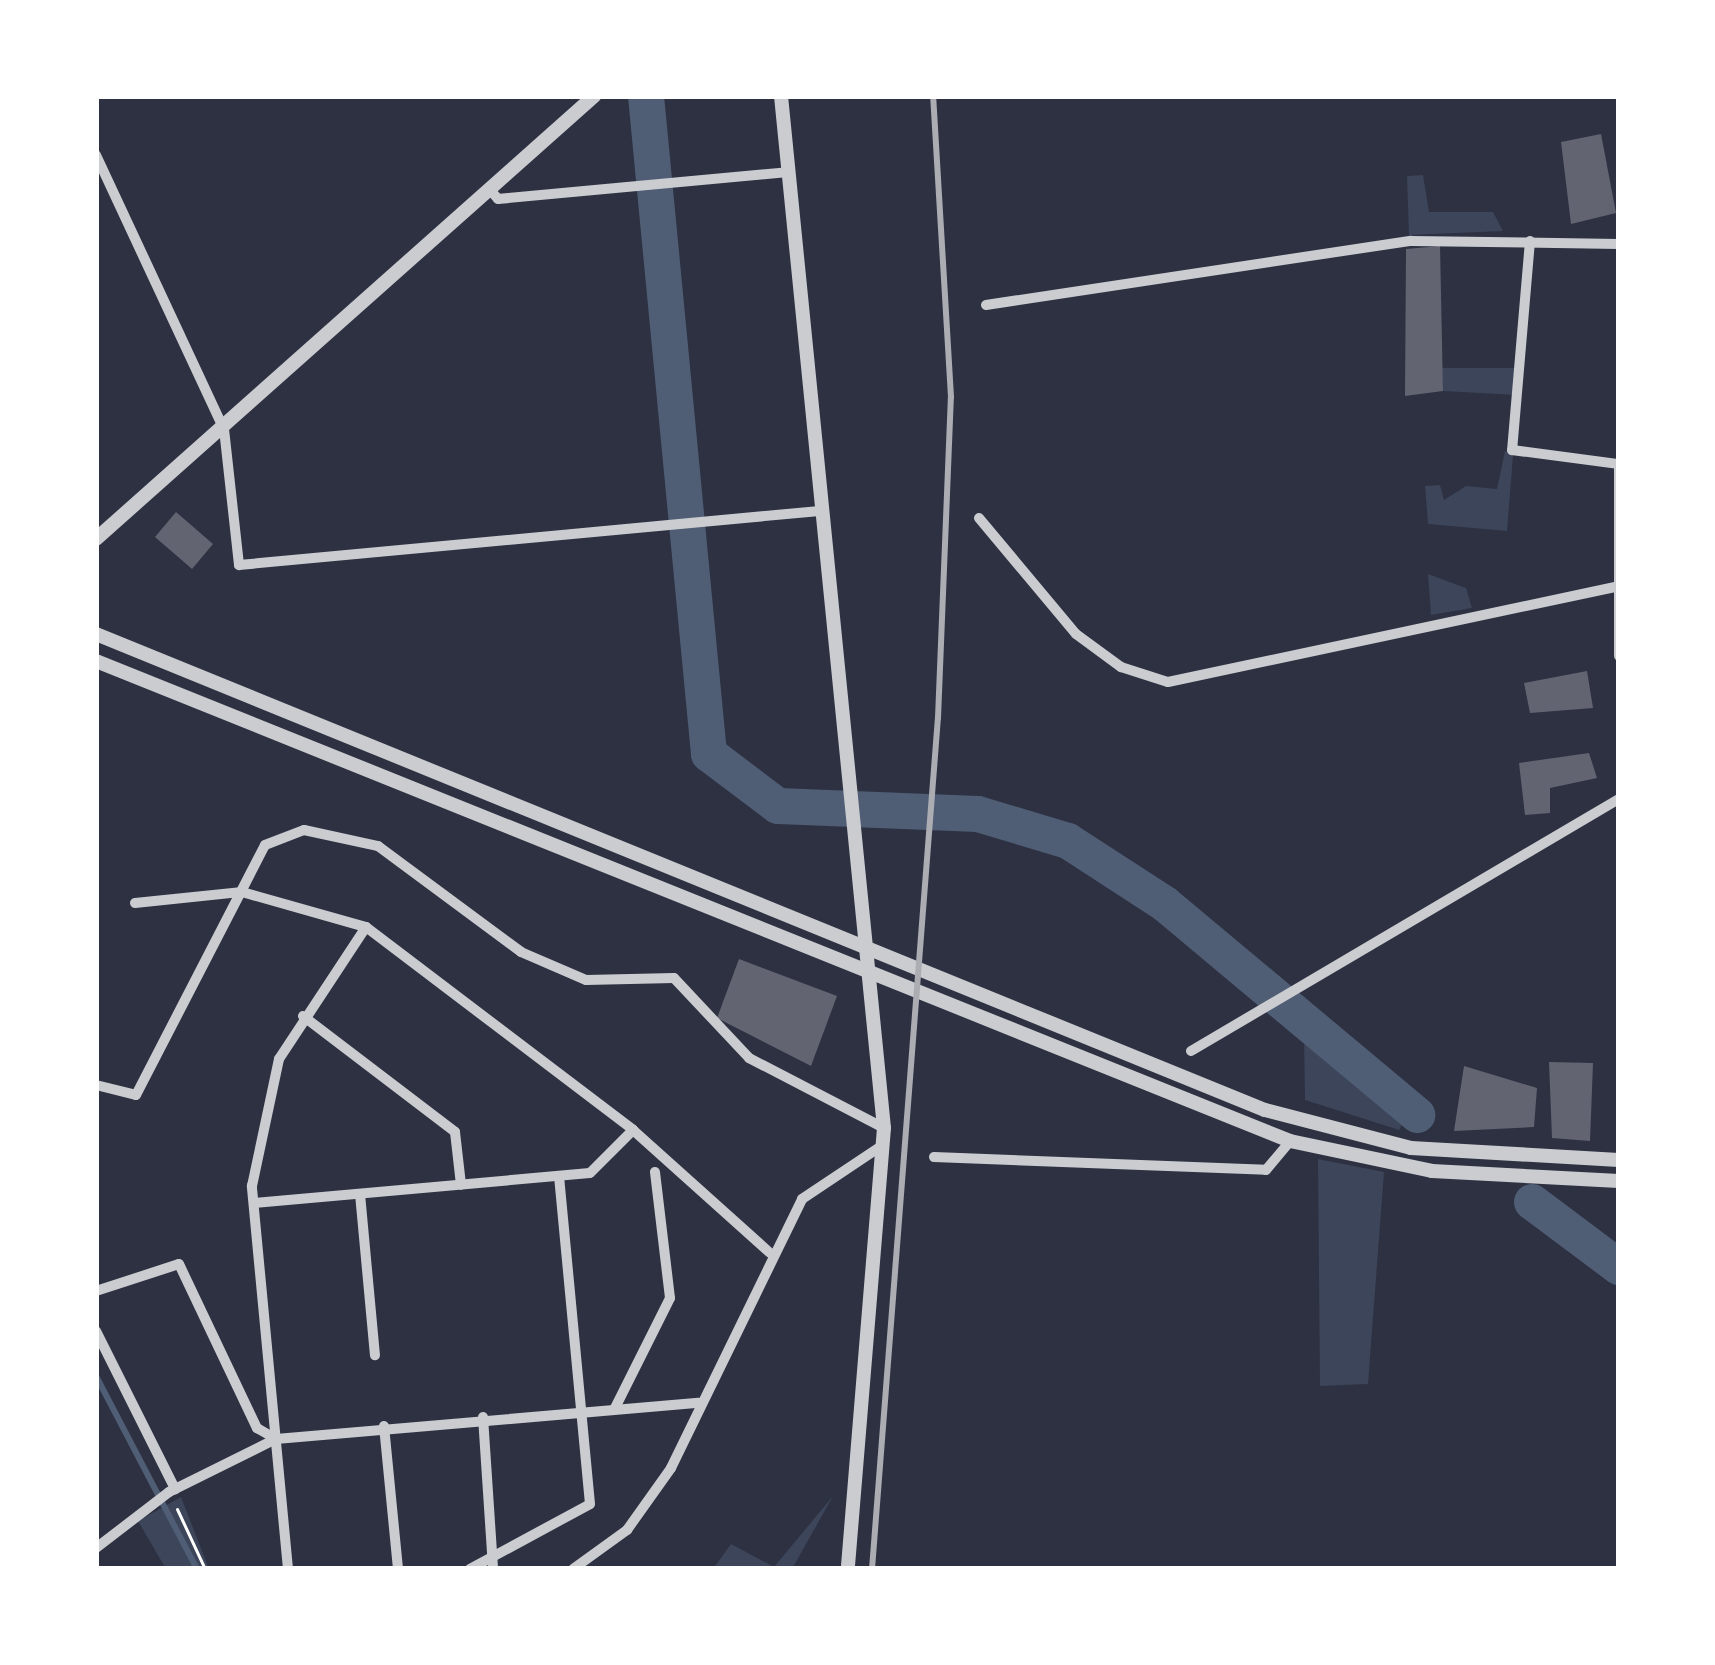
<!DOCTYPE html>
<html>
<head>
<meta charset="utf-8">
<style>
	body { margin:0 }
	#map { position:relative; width:1715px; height:1665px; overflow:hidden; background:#2d3142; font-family:"IBM Plex Sans",sans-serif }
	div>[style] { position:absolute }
	.green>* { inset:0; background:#3c4559 }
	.stream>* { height:6px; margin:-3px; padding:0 3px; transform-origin:3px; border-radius:3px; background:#4f5d75 }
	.river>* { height:36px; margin:-18px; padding:0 18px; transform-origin:18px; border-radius:18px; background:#4f5d75 }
	.building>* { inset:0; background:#626471 }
	.path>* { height:3px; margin:-1.5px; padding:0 1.5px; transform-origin:1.5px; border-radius:1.5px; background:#fff }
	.minor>* { height:10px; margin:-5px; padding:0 5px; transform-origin:5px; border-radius:5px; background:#caccd0 }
	.tertiary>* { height:14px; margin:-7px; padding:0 7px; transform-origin:7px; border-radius:7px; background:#caccd0 }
	.rail>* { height:6px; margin:-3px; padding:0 3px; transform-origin:3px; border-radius:3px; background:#abadb3 }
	span { translate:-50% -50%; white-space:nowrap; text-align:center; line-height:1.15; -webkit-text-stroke:12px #fff; paint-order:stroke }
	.frame { position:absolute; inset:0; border:99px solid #fff; pointer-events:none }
</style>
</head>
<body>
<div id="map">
	<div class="green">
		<i style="clip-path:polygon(1423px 175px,1429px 212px,1493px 212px,1503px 231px,1409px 235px,1407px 176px)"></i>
		<i style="clip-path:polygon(1442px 368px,1519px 368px,1517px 395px,1443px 391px)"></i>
		<i style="clip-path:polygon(1505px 451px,1513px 456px,1507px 531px,1428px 524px,1425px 486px,1440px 485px,1444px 500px,1466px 486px,1497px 489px)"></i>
		<i style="clip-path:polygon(1428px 574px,1466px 588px,1472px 608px,1431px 615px)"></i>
		<i style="clip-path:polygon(1304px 1034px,1407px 1116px,1399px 1130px,1305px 1100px)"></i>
		<i style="clip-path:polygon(1318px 1159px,1384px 1172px,1368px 1384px,1320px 1386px)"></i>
		<i style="clip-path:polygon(833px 1496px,792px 1569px,713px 1569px,731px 1544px,774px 1567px)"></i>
		<i style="clip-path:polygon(181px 1497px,209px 1569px,166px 1569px,138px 1521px)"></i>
	</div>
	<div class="stream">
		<i style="left:96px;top:1376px;width:218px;rotate:62.4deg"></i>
	</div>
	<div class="river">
		<i style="left:646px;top:96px;width:661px;rotate:84.53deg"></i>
		<i style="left:709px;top:754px;width:86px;rotate:37deg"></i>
		<i style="left:778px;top:806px;width:200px;rotate:2.3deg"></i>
		<i style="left:978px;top:814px;width:94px;rotate:16.7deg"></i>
		<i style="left:1068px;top:841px;width:116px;rotate:33deg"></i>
		<i style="left:1165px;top:904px;width:329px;rotate:39.9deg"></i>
		<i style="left:1532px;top:1202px;width:109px;rotate:36.8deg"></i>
	</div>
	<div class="building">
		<i style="clip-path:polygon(1601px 134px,1616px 213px,1571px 224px,1561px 142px)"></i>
		<i style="clip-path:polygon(1440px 246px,1443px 391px,1405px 396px,1406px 249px)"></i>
		<i style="clip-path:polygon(176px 512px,213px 544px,192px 569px,155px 537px)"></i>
		<i style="clip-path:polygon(1587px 671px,1593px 708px,1530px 713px,1524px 683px)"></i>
		<i style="clip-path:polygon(1589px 753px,1597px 778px,1550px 788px,1550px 813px,1525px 815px,1519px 763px)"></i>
		<i style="clip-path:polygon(739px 959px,837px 996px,811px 1066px,717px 1018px)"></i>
		<i style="clip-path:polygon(1549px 1062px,1593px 1063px,1590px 1141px,1552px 1138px)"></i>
		<i style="clip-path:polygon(1464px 1066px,1537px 1088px,1534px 1127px,1454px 1131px)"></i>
	</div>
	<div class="path">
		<i style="left:177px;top:1509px;width:66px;rotate:65deg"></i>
	</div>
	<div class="minor">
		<i style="left:96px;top:155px;width:302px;rotate:65deg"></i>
		<i style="left:224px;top:429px;width:137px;rotate:83.7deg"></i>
		<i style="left:239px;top:565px;width:583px;rotate:-5.32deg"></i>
		<i style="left:490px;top:190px;width:12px;rotate:48deg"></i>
		<i style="left:498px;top:199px;width:291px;rotate:-5.3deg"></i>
		<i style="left:1530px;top:241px;width:210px;rotate:94.9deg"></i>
		<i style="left:1512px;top:450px;width:108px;rotate:7.5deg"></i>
		<i style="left:986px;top:305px;width:430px;rotate:-8.6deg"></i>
		<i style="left:1411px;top:241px;width:208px;rotate:0.8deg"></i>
		<i style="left:1619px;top:465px;width:191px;rotate:90deg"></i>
		<i style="left:979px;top:518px;width:151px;rotate:50.1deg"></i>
		<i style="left:1076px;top:634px;width:56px;rotate:36.3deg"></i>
		<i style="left:1121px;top:667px;width:49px;rotate:17.7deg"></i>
		<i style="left:1168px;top:682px;width:457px;rotate:-12deg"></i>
		<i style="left:135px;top:903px;width:108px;rotate:-5.9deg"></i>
		<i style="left:242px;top:892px;width:129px;rotate:15.8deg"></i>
		<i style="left:303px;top:1016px;width:191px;rotate:37.3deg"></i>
		<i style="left:455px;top:1132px;width:53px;rotate:83.5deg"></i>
		<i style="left:1191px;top:1051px;width:497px;rotate:-30.5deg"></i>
		<i style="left:96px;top:1085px;width:41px;rotate:14deg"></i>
		<i style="left:136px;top:1095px;width:281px;rotate:-62.7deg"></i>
		<i style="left:265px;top:845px;width:42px;rotate:-21deg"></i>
		<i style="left:304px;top:830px;width:76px;rotate:12.2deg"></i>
		<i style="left:378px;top:846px;width:178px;rotate:36.5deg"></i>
		<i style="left:521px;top:952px;width:71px;rotate:23.3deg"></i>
		<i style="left:586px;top:980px;width:88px;rotate:-1.3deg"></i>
		<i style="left:674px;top:978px;width:110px;rotate:46.8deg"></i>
		<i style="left:749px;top:1058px;width:152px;rotate:27.4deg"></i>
		<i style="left:934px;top:1157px;width:332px;rotate:2.2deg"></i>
		<i style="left:1266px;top:1170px;width:38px;rotate:-50deg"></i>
		<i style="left:360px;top:1194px;width:162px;rotate:84.7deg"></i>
		<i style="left:254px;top:1203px;width:337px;rotate:-5.1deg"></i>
		<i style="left:590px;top:1173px;width:61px;rotate:-45deg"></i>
		<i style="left:96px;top:1291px;width:87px;rotate:-18deg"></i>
		<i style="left:179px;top:1264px;width:182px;rotate:64.6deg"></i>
		<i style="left:257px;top:1428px;width:22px;rotate:30deg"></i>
		<i style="left:96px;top:1331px;width:177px;rotate:63.4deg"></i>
		<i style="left:615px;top:1408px;width:123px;rotate:-63.4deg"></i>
		<i style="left:670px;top:1298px;width:127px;rotate:-96.8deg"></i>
		<i style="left:483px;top:1417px;width:152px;rotate:86.2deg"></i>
		<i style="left:384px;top:1426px;width:144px;rotate:84.4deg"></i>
		<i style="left:96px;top:1548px;width:92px;rotate:-37.5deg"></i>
		<i style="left:169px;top:1492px;width:119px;rotate:-26.4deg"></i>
		<i style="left:276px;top:1439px;width:424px;rotate:-4.9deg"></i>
		<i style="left:288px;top:1569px;width:385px;rotate:-95.4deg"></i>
		<i style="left:252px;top:1186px;width:130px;rotate:-78deg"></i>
		<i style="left:279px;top:1059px;width:158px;rotate:-56.6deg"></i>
		<i style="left:366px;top:927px;width:335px;rotate:37.2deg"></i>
		<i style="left:633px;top:1130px;width:184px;rotate:41.9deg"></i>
		<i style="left:470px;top:1569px;width:136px;rotate:-28.4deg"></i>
		<i style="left:590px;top:1504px;width:328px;rotate:-95.4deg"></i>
		<i style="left:573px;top:1569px;width:67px;rotate:-35.8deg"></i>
		<i style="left:627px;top:1530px;width:76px;rotate:-54.6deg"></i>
		<i style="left:671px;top:1468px;width:299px;rotate:-64deg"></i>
		<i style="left:802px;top:1199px;width:97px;rotate:-33.7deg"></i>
	</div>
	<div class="tertiary">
		<i style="left:781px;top:96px;width:1037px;rotate:84.3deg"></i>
		<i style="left:884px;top:1128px;width:442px;rotate:94.7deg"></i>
		<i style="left:96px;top:539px;width:667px;rotate:-41.65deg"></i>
		<i style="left:96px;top:634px;width:1262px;rotate:22.16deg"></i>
		<i style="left:1265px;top:1110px;width:151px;rotate:14.6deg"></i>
		<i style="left:1411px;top:1148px;width:208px;rotate:3.3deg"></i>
		<i style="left:96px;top:661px;width:1287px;rotate:21.9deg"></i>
		<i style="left:1290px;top:1141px;width:145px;rotate:11.9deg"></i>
		<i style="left:1432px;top:1171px;width:187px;rotate:3.1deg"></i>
	</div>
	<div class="rail">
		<i style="left:872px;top:1569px;width:854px;rotate:-85.57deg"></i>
		<i style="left:938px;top:718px;width:321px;rotate:-87.7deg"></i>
		<i style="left:951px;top:397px;width:302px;rotate:-93.4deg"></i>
	</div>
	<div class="frame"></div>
</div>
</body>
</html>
